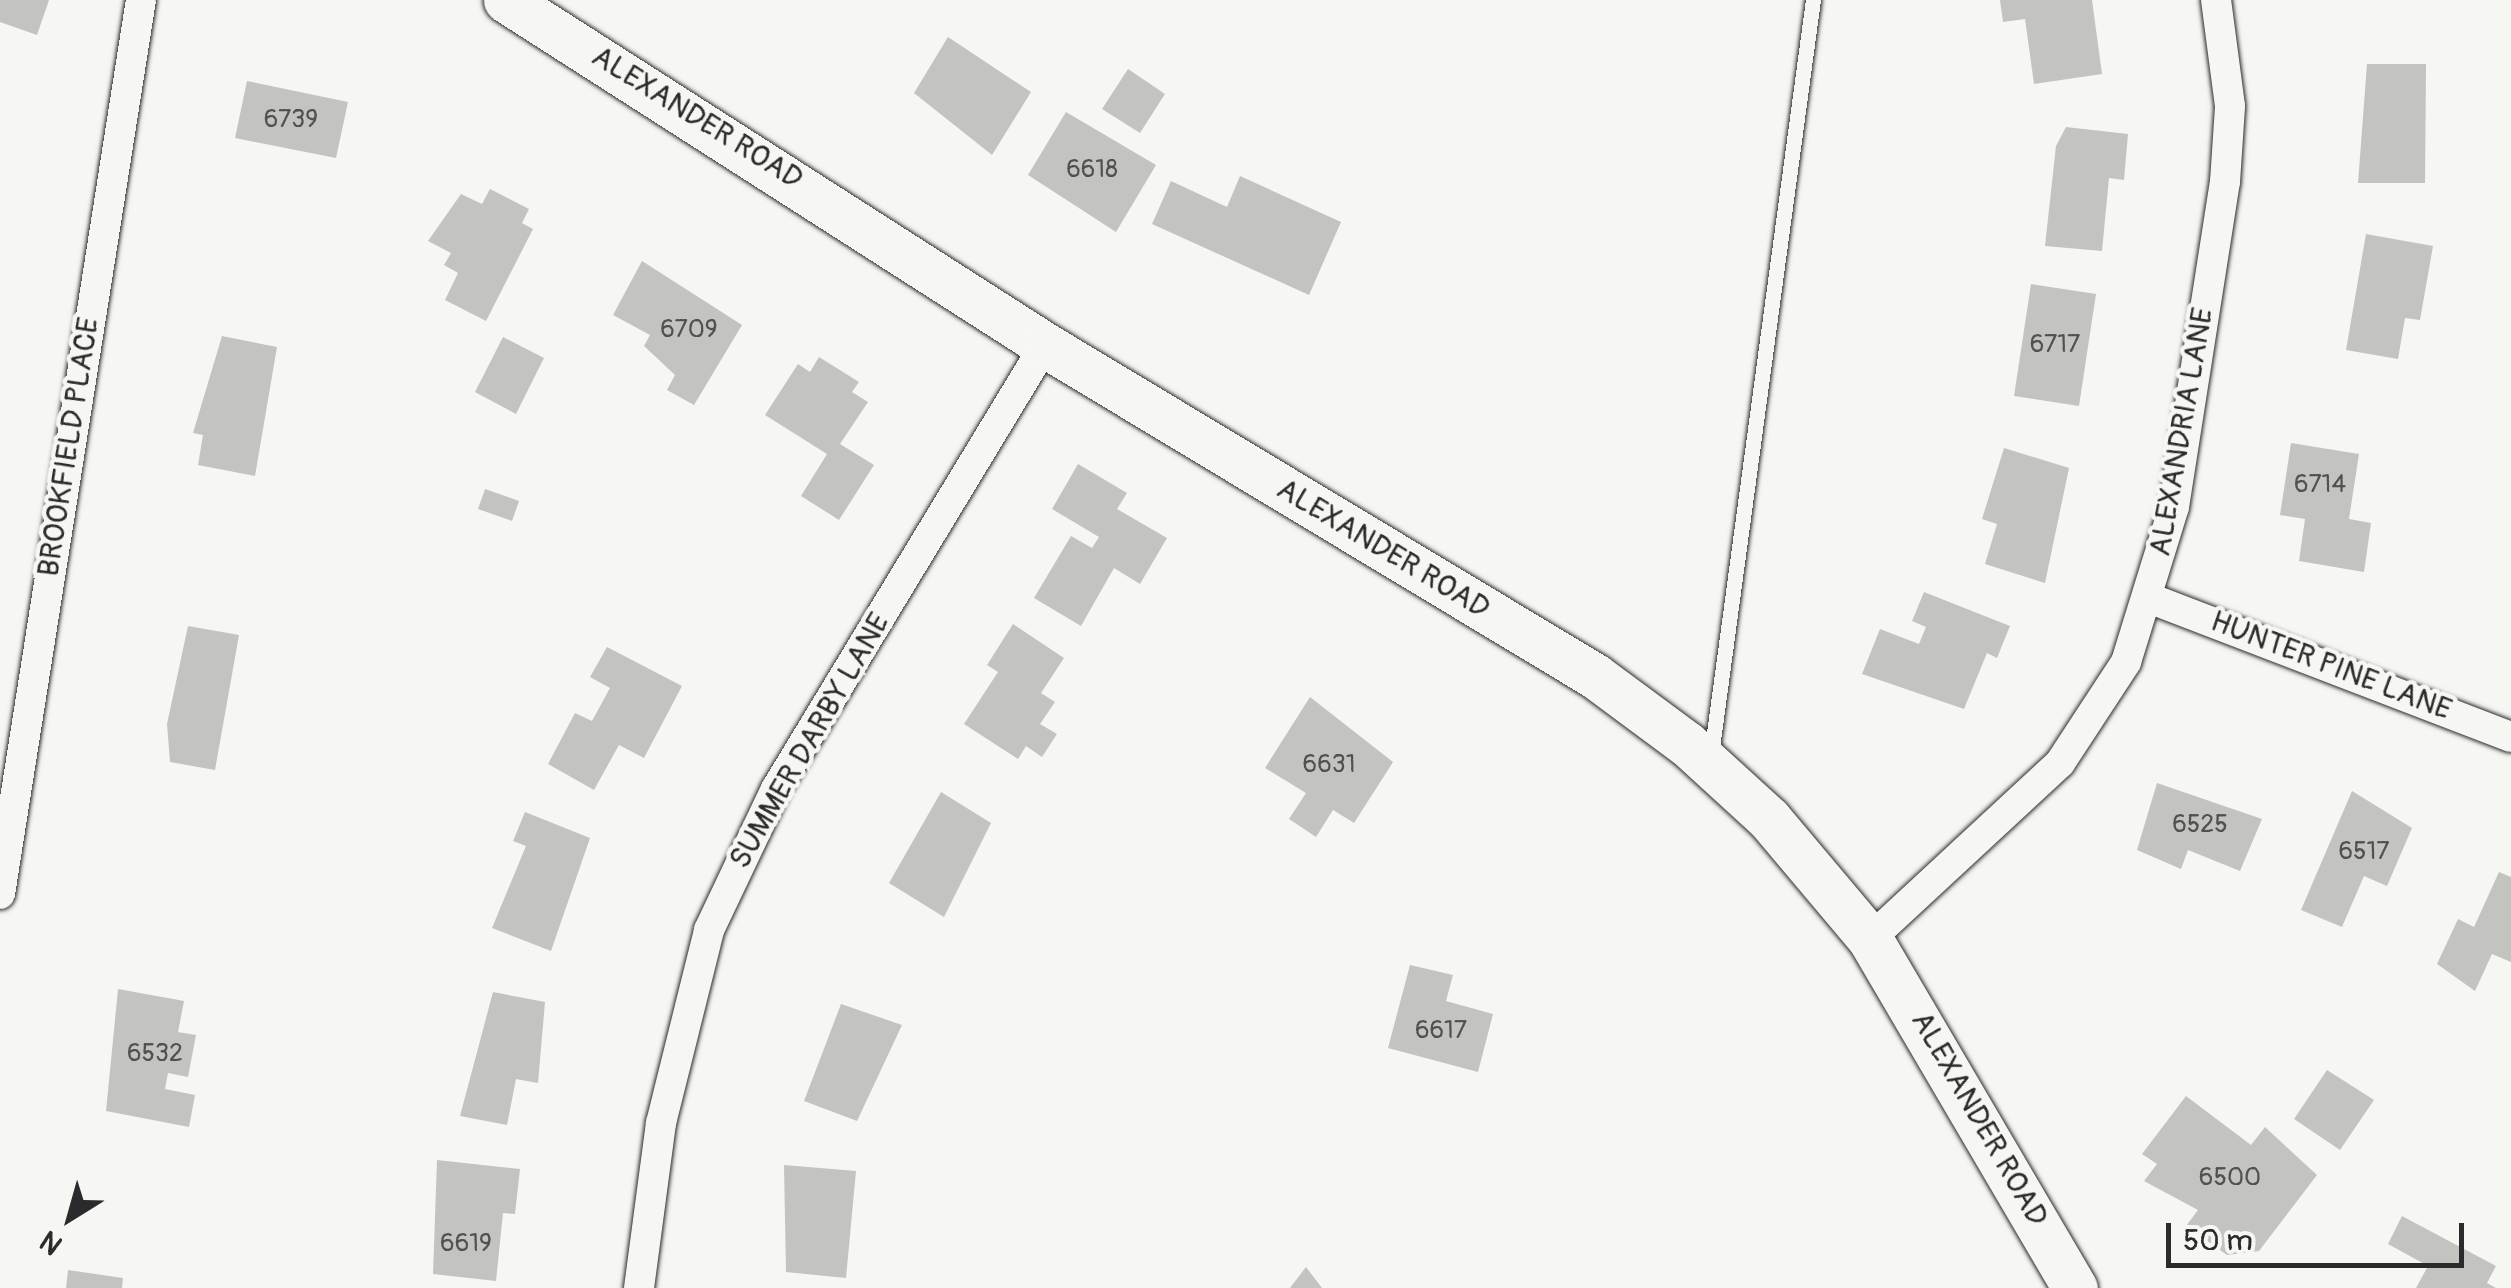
<!DOCTYPE html>
<html>
<head>
<meta charset="utf-8">
<style>
	body { margin:0 }
	#map { position:relative; width:2511px; height:1288px; overflow:hidden; background:#f6f6f2; font-family:Pangolin,sans-serif }
	div>[style] { position:absolute }
	.building>* { inset:0; background:#c3c3c0 }
	.roads { filter:drop-shadow(0 0 2px #2b2b2b) drop-shadow(0 0 2px #2b2b2b) }
	.lane>* { height:15px; margin:-7.5px; padding:0 7.5px; transform-origin:7.5px; border-radius:7.5px; background:#f6f6f2 }
	.street>* { height:30px; margin:-15px; padding:0 15px; transform-origin:15px; border-radius:15px; background:#f6f6f2 }
	.secondary>* { height:45px; margin:-22.5px; padding:0 22.5px; transform-origin:22.5px; border-radius:22.5px; background:#f6f6f2 }
	span { translate:-50% -50%; white-space:nowrap; text-align:center; line-height:1.15; -webkit-text-stroke:9px #f6f6f2; paint-order:stroke }
	.number-label { font-size:25px; color:#515150 }
	.number-label span { -webkit-text-stroke-width:0 }
	.street-label { font-size:30px; color:#2b2b2b }
	.north { position:absolute; left:20px; top:1168px; width:100px; height:100px; -webkit-text-stroke:8px #f6f6f2; paint-order:stroke; rotate:217deg; font-size:28px; font-weight:700; line-height:40px; text-align:center; color:#2b2b2b }
	.north::after { content:''; display:block; margin:auto; width:35px; height:45px; background:#2b2b2b; clip-path:polygon(50% 0,100% 100%,50% 72%,0 100%) }
	.scale { position:absolute; left:2166px; top:1223px; width:298px; height:45px; box-sizing:border-box; border:5px solid #2b2b2b; border-top:0; padding-left:12px; font-size:30px; line-height:35px; white-space:nowrap; color:#2b2b2b; -webkit-text-stroke:8px #f6f6f2; paint-order:stroke }
</style>
</head>
<body>
<div id="map">
	<div class="building">
		<i style="clip-path:polygon(0 0,49px 0,37px 35px,0 22px)"></i>
		<i style="clip-path:polygon(2000px 0,2092px 0,2102px 74px,2034px 84px,2025px 19px,2003px 22px)"></i>
		<i style="clip-path:polygon(948px 37px,1031px 92px,992px 155px,914px 93px)"></i>
		<i style="clip-path:polygon(2367px 64px,2426px 64px,2425px 183px,2358px 183px)"></i>
		<i style="clip-path:polygon(1128px 69px,1165px 94px,1140px 133px,1102px 109px)"></i>
		<i style="clip-path:polygon(247px 81px,348px 102px,336px 158px,235px 138px)"></i>
		<i style="clip-path:polygon(1066px 112px,1156px 165px,1116px 232px,1028px 175px)"></i>
		<i style="clip-path:polygon(2066px 127px,2128px 134px,2124px 180px,2109px 178px,2102px 251px,2045px 246px,2056px 146px)"></i>
		<i style="clip-path:polygon(1240px 176px,1341px 222px,1309px 295px,1152px 224px,1171px 181px,1227px 207px)"></i>
		<i style="clip-path:polygon(490px 189px,529px 209px,522px 223px,533px 229px,486px 321px,445px 300px,458px 273px,444px 265px,451px 253px,428px 241px,461px 194px,482px 204px)"></i>
		<i style="clip-path:polygon(2366px 234px,2433px 246px,2420px 320px,2405px 318px,2398px 359px,2346px 350px)"></i>
		<i style="clip-path:polygon(642px 261px,742px 325px,694px 405px,667px 390px,675px 375px,644px 346px,650px 335px,613px 315px)"></i>
		<i style="clip-path:polygon(2031px 284px,2096px 294px,2079px 406px,2014px 396px)"></i>
		<i style="clip-path:polygon(222px 336px,277px 347px,255px 476px,198px 465px,203px 435px,193px 433px)"></i>
		<i style="clip-path:polygon(503px 337px,544px 358px,516px 414px,475px 392px)"></i>
		<i style="clip-path:polygon(819px 357px,859px 382px,852px 392px,868px 402px,840px 444px,874px 465px,839px 520px,801px 496px,827px 454px,765px 415px,798px 364px,810px 372px)"></i>
		<i style="clip-path:polygon(2291px 443px,2359px 454px,2349px 519px,2371px 523px,2364px 572px,2299px 561px,2305px 519px,2280px 515px)"></i>
		<i style="clip-path:polygon(2004px 448px,2069px 468px,2045px 583px,1985px 564px,1997px 524px,1982px 519px)"></i>
		<i style="clip-path:polygon(1078px 464px,1127px 493px,1117px 509px,1167px 538px,1140px 584px,1114px 568px,1081px 626px,1034px 598px,1071px 536px,1092px 548px,1099px 537px,1052px 509px)"></i>
		<i style="clip-path:polygon(485px 489px,519px 501px,512px 521px,478px 509px)"></i>
		<i style="clip-path:polygon(1924px 592px,2010px 626px,1997px 658px,1987px 653px,1964px 709px,1862px 674px,1880px 629px,1919px 644px,1926px 627px,1912px 621px)"></i>
		<i style="clip-path:polygon(1013px 624px,1064px 658px,1041px 693px,1055px 702px,1040px 724px,1057px 734px,1042px 757px,1026px 746px,1018px 759px,964px 724px,998px 672px,987px 665px)"></i>
		<i style="clip-path:polygon(188px 626px,239px 635px,215px 770px,170px 762px,167px 724px)"></i>
		<i style="clip-path:polygon(607px 647px,682px 686px,644px 758px,619px 745px,594px 790px,548px 764px,575px 713px,592px 721px,610px 688px,590px 677px)"></i>
		<i style="clip-path:polygon(1310px 697px,1393px 762px,1354px 823px,1333px 810px,1316px 837px,1289px 819px,1306px 793px,1265px 768px)"></i>
		<i style="clip-path:polygon(2157px 783px,2262px 819px,2240px 871px,2188px 850px,2181px 869px,2137px 850px)"></i>
		<i style="clip-path:polygon(2352px 791px,2412px 828px,2387px 886px,2364px 876px,2342px 927px,2301px 910px)"></i>
		<i style="clip-path:polygon(941px 792px,991px 823px,944px 917px,889px 883px)"></i>
		<i style="clip-path:polygon(525px 812px,590px 838px,551px 951px,492px 928px,526px 846px,513px 841px)"></i>
		<i style="clip-path:polygon(2499px 872px,2511px 877px,2511px 962px,2492px 954px,2475px 991px,2437px 964px,2458px 919px,2474px 927px)"></i>
		<i style="clip-path:polygon(1410px 965px,1453px 975px,1446px 1001px,1493px 1014px,1478px 1072px,1388px 1048px)"></i>
		<i style="clip-path:polygon(118px 989px,184px 1001px,178px 1032px,196px 1035px,188px 1077px,168px 1073px,165px 1089px,195px 1095px,189px 1127px,106px 1111px)"></i>
		<i style="clip-path:polygon(493px 992px,545px 1002px,538px 1083px,516px 1079px,507px 1125px,460px 1116px)"></i>
		<i style="clip-path:polygon(841px 1004px,902px 1025px,857px 1121px,804px 1101px)"></i>
		<i style="clip-path:polygon(2327px 1070px,2374px 1100px,2340px 1150px,2294px 1119px)"></i>
		<i style="clip-path:polygon(2186px 1096px,2251px 1145px,2265px 1127px,2317px 1175px,2259px 1251px,2227px 1255px,2186px 1226px,2198px 1210px,2144px 1181px,2157px 1164px,2142px 1154px)"></i>
		<i style="clip-path:polygon(437px 1160px,520px 1169px,515px 1214px,503px 1213px,496px 1281px,433px 1274px)"></i>
		<i style="clip-path:polygon(784px 1165px,856px 1171px,846px 1278px,786px 1272px)"></i>
		<i style="clip-path:polygon(2402px 1216px,2496px 1266px,2487px 1283px,2496px 1288px,2416px 1288px,2428px 1266px,2388px 1244px)"></i>
		<i style="clip-path:polygon(1306px 1267px,1322px 1288px,1290px 1288px)"></i>
		<i style="clip-path:polygon(68px 1270px,123px 1278px,122px 1288px,66px 1288px)"></i>
	</div>
	<div class="roads">
		<div class="lane">
			<i style="left:1711px;top:755px;width:762px;rotate:-82.31deg"></i>
		</div>
		<div class="street">
			<i style="left:2149px;top:598px;width:388px;rotate:21deg"></i>
			<i style="left:0;top:894px;width:905px;rotate:-81.04deg"></i>
			<i style="left:1870px;top:939px;width:259px;rotate:-42.8deg"></i>
			<i style="left:2060px;top:763px;width:121px;rotate:-56.8deg"></i>
			<i style="left:2126px;top:662px;width:162px;rotate:-72.8deg"></i>
			<i style="left:2174px;top:507px;width:329px;rotate:-81.1deg"></i>
			<i style="left:2225px;top:182px;width:76px;rotate:-86.2deg"></i>
			<i style="left:2230px;top:106px;width:107px;rotate:-97.5deg"></i>
			<i style="left:639px;top:1288px;width:166px;rotate:-82.4deg"></i>
			<i style="left:661px;top:1123px;width:199px;rotate:-76deg"></i>
			<i style="left:709px;top:930px;width:156px;rotate:-64.6deg"></i>
			<i style="left:776px;top:789px;width:519px;rotate:-58.79deg"></i>
		</div>
		<div class="secondary">
			<i style="left:506px;top:0;width:640px;rotate:32.62deg"></i>
			<i style="left:1045px;top:345px;width:642px;rotate:31.04deg"></i>
			<i style="left:1595px;top:676px;width:114px;rotate:36.5deg"></i>
			<i style="left:1687px;top:744px;width:111px;rotate:42.4deg"></i>
			<i style="left:1769px;top:819px;width:157px;rotate:49.9deg"></i>
			<i style="left:1870px;top:939px;width:405px;rotate:59.6deg"></i>
		</div>
	</div>
	<div class="number-label">
		<span style="left:291px;top:120px">6739</span>
		<span style="left:1092px;top:170px">6618</span>
		<span style="left:689px;top:330px">6709</span>
		<span style="left:2055px;top:345px">6717</span>
		<span style="left:2320px;top:485px">6714</span>
		<span style="left:1329px;top:765px">6631</span>
		<span style="left:2200px;top:825px">6525</span>
		<span style="left:2364px;top:852px">6517</span>
		<span style="left:1441px;top:1031px">6617</span>
		<span style="left:155px;top:1054px">6532</span>
		<span style="left:2230px;top:1178px">6500</span>
		<span style="left:466px;top:1244px">6619</span>
	</div>
	<div class="street-label">
		<span style="left:697px;top:118px;rotate:32deg">ALEXANDER ROAD</span>
		<span style="left:2182px;top:432px;rotate:-80deg">ALEXANDRIA LANE</span>
		<span style="left:69px;top:447px;rotate:-81deg">BROOKFIELD PLACE</span>
		<span style="left:1383px;top:549px;rotate:31deg">ALEXANDER ROAD</span>
		<span style="left:2331px;top:666px;rotate:21deg">HUNTER PINE LANE</span>
		<span style="left:810px;top:741px;rotate:-60deg">SUMMER DARBY LANE</span>
		<span style="left:1979px;top:1119px;rotate:60deg">ALEXANDER ROAD</span>
	</div>
	<div class="north">N</div>
	<div class="scale">50 m</div>
</div>
</body>
</html>
